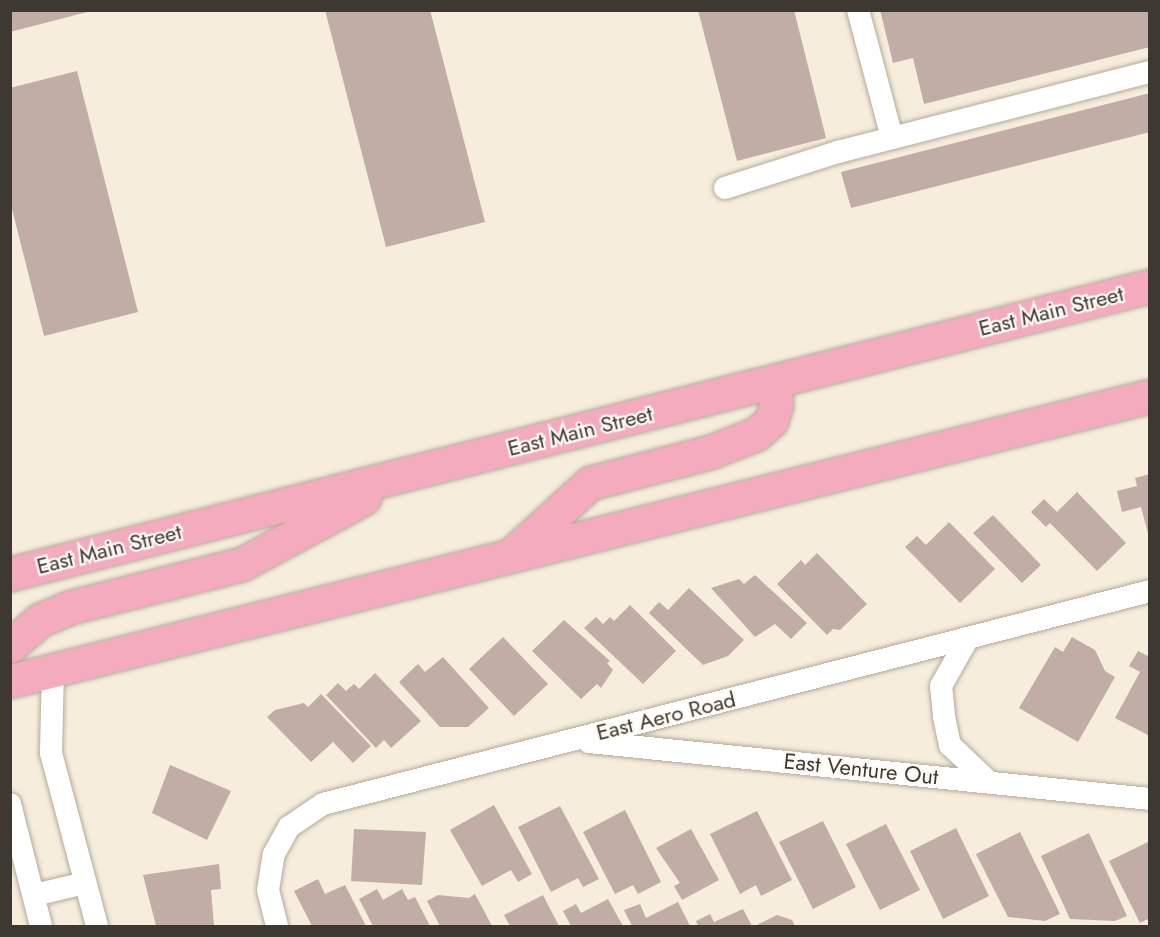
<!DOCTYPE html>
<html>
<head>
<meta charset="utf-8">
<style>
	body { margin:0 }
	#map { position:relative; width:1160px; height:937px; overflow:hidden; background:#f6eddc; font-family:Jost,sans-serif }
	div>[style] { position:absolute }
	.building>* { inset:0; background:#c1ada6 }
	.roads { filter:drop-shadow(0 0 2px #b3aa9a) drop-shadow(0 0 2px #b3aa9a) }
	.service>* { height:22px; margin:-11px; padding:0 11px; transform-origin:11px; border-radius:11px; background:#fff }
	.primary>* { height:33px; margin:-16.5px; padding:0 16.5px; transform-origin:16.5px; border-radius:16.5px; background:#f5abbe }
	span { translate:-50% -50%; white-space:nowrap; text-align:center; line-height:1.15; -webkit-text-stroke:4.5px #fffbf4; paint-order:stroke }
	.street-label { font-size:22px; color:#3d3932 }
	.frame { position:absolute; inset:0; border:12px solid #3d3932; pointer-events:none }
</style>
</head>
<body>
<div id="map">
	<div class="building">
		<i style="clip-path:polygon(10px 10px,91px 10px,91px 11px,10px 32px)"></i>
		<i style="clip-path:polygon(325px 10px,430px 10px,485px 222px,386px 247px)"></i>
		<i style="clip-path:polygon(698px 10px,794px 10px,826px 138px,737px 161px)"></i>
		<i style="clip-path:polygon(880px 10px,1150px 10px,1150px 47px,924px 104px,913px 58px,893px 63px)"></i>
		<i style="clip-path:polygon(77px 71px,138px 312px,44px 336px,10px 201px,10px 88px)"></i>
		<i style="clip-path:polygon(1150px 93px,1150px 132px,851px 208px,841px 172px)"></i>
		<i style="clip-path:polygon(1150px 474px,1150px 537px,1149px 537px,1141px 507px,1122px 512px,1117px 491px,1137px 486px,1135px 478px)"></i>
		<i style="clip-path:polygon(1077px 492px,1126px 543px,1097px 571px,1050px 523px,1046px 527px,1031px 512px,1044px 499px,1057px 512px)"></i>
		<i style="clip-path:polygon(993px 515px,1041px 565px,1022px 583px,973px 533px)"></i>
		<i style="clip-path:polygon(949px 522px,995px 569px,960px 603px,905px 547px,917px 536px,926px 545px)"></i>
		<i style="clip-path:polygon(817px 553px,867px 604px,840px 630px,833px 629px,827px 635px,777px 584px,801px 560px,805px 565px)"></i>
		<i style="clip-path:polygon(755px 575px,807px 623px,791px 639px,775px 624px,755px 637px,711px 588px,739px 579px,744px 584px)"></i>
		<i style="clip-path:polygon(689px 588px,744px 640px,728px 656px,703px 665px,649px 613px,659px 602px,668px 610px)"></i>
		<i style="clip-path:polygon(630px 605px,676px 651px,643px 684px,584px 628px,596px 617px,603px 624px,610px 617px,614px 621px)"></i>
		<i style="clip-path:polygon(564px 620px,610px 661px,607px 663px,613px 670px,601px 688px,597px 684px,581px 699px,532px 651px)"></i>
		<i style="clip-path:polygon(503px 637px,548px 684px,514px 716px,469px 669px)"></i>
		<i style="clip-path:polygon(1072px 637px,1095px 650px,1105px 671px,1115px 677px,1078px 742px,1019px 708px,1055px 647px,1063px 652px)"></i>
		<i style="clip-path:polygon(1138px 651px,1150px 657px,1150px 736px,1115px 718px,1140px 672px,1129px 666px)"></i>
		<i style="clip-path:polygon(443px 657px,489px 708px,468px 727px,440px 727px,399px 682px,418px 664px,425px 672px)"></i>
		<i style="clip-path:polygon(375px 673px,421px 721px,391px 748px,384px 740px,376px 748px,326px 695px,338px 683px,346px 691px,354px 684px,359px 689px)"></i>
		<i style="clip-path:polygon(321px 694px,371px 746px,353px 763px,333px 742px,311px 762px,267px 717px,275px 710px,304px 703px,308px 707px)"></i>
		<i style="clip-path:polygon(170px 765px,231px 791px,207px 840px,152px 813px)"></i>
		<i style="clip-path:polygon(494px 805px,532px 874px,518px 882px,511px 870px,482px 886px,450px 830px)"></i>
		<i style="clip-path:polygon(560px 806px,599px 879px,583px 887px,578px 878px,551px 892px,518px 827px)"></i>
		<i style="clip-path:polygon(625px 810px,661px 882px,638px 894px,633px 885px,615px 894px,583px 832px)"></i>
		<i style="clip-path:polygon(757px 811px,792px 880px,761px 896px,756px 885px,740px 894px,710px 834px)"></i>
		<i style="clip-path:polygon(823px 821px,856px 887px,813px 909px,779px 842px)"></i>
		<i style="clip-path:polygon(886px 824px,920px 890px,880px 910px,846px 844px)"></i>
		<i style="clip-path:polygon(956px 828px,989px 896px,943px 919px,910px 851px)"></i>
		<i style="clip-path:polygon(354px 829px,426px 832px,422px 885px,351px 881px)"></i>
		<i style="clip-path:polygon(691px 829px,719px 880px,682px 900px,674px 886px,680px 883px,656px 848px)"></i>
		<i style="clip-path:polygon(1020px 832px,1060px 914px,1045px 921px,1008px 917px,976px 854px)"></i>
		<i style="clip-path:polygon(1089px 833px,1127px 916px,1115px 921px,1070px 919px,1041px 856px)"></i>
		<i style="clip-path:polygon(1150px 841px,1150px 918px,1140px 923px,1109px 861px)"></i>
		<i style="clip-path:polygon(219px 864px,221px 889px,211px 890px,214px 926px,156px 926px,143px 875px)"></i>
		<i style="clip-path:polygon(318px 879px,325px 894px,345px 885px,366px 926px,312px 926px,294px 891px)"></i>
		<i style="clip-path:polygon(377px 889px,383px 900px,402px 889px,408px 900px,415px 897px,430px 926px,373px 926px,359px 899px)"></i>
		<i style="clip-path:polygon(475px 894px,492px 926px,440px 926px,427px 901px,438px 895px,469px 898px)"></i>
		<i style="clip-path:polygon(543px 895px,559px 926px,510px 926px,504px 915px)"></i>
		<i style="clip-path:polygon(608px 899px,623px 926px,571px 926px,563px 911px,576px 904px,581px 913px)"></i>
		<i style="clip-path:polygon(678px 902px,690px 926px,632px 926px,624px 910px,640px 904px,646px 918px)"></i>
		<i style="clip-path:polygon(743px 909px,752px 926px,698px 926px,696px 921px,710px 914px,714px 922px)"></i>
		<i style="clip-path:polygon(777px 915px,792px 920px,795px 926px,755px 926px)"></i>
	</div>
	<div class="roads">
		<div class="service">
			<i style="left:858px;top:10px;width:132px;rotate:75.1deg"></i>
			<i style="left:725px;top:188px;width:119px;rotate:-17.7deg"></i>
			<i style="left:838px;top:152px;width:322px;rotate:-14.4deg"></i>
			<i style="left:968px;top:638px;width:55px;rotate:119.4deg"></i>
			<i style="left:941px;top:686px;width:31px;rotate:84deg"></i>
			<i style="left:944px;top:717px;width:29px;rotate:78deg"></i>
			<i style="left:950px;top:745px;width:54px;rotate:43.5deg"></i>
			<i style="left:53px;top:670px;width:83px;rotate:91.4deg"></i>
			<i style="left:51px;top:753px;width:179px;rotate:75.1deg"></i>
			<i style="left:589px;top:742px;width:564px;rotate:5.8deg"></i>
			<i style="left:10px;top:804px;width:126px;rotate:75.7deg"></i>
			<i style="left:34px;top:895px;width:52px;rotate:-13.2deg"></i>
			<i style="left:277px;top:926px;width:37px;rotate:-104deg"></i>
			<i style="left:268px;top:890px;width:36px;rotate:-81deg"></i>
			<i style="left:274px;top:854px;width:31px;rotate:-61deg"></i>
			<i style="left:289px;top:827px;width:41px;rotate:-34.1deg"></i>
			<i style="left:323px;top:804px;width:854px;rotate:-14.44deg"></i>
		</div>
		<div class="primary">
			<i style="left:512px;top:554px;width:105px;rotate:-42.3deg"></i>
			<i style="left:590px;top:483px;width:124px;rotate:-14.5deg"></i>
			<i style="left:710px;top:452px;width:49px;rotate:-21.4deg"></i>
			<i style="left:756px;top:434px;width:20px;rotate:-41deg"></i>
			<i style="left:771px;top:421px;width:16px;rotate:-72deg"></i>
			<i style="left:776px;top:406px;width:25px;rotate:-92deg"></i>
			<i style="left:10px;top:574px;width:1176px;rotate:-14.18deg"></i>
			<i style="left:10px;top:646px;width:40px;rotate:-41deg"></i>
			<i style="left:40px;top:620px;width:34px;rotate:-23deg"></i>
			<i style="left:71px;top:607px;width:176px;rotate:-14.1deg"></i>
			<i style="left:242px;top:564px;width:139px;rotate:-28.4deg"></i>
			<i style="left:10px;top:681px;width:1175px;rotate:-14.04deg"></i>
		</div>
	</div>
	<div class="street-label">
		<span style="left:1051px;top:311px;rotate:-14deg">East Main Street</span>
		<span style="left:580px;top:431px;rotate:-14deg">East Main Street</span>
		<span style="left:109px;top:549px;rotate:-14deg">East Main Street</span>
		<span style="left:666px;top:716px;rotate:-14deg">East Aero Road</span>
		<span style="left:861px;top:769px;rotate:6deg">East Venture Out</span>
	</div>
	<div class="frame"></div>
</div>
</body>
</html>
